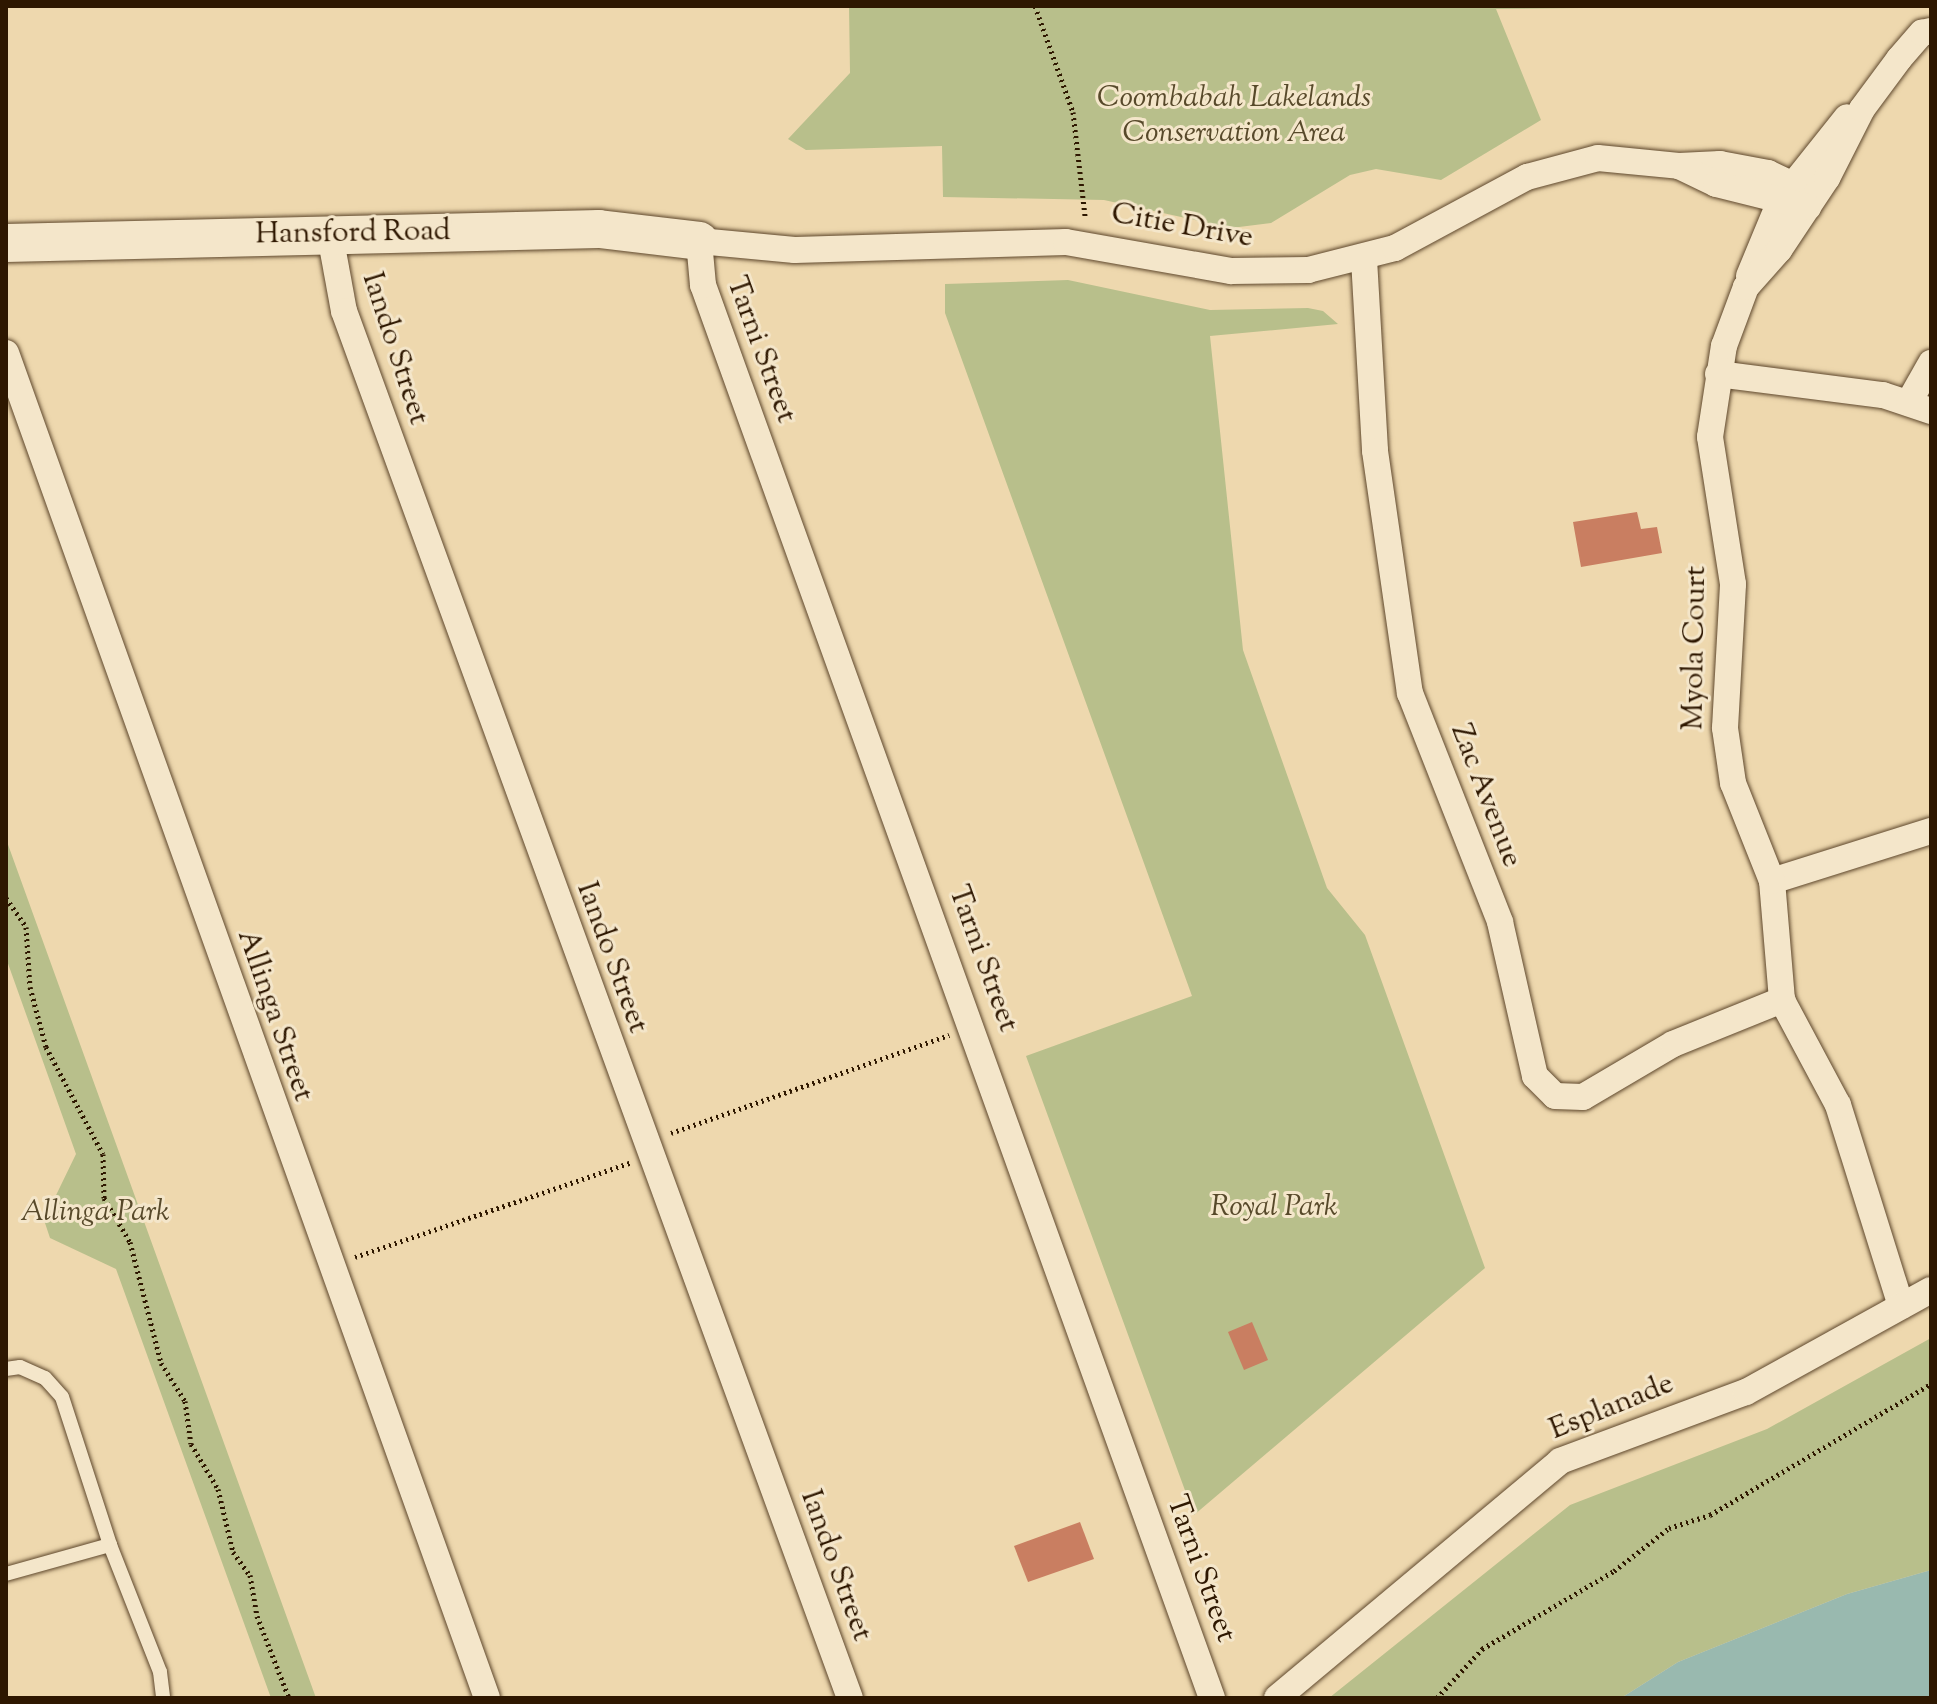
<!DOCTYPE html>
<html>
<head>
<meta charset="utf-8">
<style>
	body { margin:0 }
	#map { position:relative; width:1937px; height:1704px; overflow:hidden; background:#eed8ae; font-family:"Sorts Mill Goudy",serif }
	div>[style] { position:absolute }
	.green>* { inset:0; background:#b8bf8b }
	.water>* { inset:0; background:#99b9af }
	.building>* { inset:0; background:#c97e61 }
	.path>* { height:5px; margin-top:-2.5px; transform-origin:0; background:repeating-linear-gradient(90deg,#2e1700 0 2px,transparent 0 6px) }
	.roads { filter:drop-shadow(0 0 2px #5e472c) drop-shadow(0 0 2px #5e472c) }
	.lane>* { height:14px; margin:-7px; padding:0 7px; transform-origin:7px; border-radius:7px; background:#f4e6ca }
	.street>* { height:26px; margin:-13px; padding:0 13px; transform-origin:13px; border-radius:13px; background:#f4e6ca }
	.secondary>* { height:38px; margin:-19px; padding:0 19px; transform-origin:19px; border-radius:19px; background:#f4e6ca }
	span { translate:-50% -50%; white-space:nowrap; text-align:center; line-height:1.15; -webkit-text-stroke:6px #f4e6ca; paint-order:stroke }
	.park-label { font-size:30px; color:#57492a; font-style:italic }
	.street-label { font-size:30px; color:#2e1700 }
	.frame { position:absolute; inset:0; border:8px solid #2e1700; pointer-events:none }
</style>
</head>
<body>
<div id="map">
	<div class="green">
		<i style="clip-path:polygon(849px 6px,1747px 6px,1496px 9px,1541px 120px,1441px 180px,1376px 169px,1350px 175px,1271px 223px,1231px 228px,1104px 200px,943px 197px,942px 146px,806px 150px,788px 139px,850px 73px)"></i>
		<i style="clip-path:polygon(1068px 280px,1210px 310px,1308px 308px,1323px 311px,1338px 324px,1210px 336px,1243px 650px,1327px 888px,1365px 935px,1485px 1268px,1194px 1515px,1026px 1056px,1192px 996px,945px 313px,945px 284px)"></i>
		<i style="clip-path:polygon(6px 839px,316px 1698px,271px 1698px,116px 1269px,50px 1238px,44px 1220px,76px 1154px,6px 958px)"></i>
		<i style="clip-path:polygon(1931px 1338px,1931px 1570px,1847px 1594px,1678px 1662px,1621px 1698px,1329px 1698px,1570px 1505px,1767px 1429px)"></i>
	</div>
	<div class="water">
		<i style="clip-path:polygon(1931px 1570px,1931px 1698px,1621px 1698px,1678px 1662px,1847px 1594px)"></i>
	</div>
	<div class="building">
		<i style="clip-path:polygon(1637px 512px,1641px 529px,1657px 527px,1662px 553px,1581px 567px,1573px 522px)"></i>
		<i style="clip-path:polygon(1252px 1322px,1268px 1360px,1244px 1370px,1228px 1332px)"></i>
		<i style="clip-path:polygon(1080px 1522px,1094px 1559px,1028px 1582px,1014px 1546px)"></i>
	</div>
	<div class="path">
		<i style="left:1035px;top:6px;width:113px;rotate:70.3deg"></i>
		<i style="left:1073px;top:112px;width:105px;rotate:83.4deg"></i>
		<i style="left:6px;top:898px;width:35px;rotate:55deg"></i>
		<i style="left:26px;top:927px;width:60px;rotate:86.2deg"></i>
		<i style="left:30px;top:987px;width:62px;rotate:75.1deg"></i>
		<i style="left:46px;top:1047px;width:121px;rotate:62deg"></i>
		<i style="left:103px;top:1154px;width:44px;rotate:88.7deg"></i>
		<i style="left:104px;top:1198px;width:51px;rotate:59.4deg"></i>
		<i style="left:130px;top:1242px;width:125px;rotate:75.6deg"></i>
		<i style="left:161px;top:1363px;width:45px;rotate:57.7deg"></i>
		<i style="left:185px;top:1401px;width:43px;rotate:82.1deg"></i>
		<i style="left:191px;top:1444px;width:52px;rotate:59deg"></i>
		<i style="left:218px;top:1489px;width:65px;rotate:76.6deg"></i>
		<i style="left:233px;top:1552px;width:29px;rotate:54deg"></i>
		<i style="left:250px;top:1575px;width:42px;rotate:80.3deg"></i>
		<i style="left:257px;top:1616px;width:88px;rotate:68.7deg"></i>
		<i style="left:671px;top:1133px;width:295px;rotate:-19.4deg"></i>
		<i style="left:355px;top:1257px;width:291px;rotate:-18.9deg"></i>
		<i style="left:1437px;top:1698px;width:67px;rotate:-47.4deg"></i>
		<i style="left:1482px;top:1649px;width:153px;rotate:-30.6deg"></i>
		<i style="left:1614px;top:1571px;width:70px;rotate:-38deg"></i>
		<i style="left:1669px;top:1528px;width:43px;rotate:-17.6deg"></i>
		<i style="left:1710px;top:1515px;width:257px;rotate:-30.7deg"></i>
	</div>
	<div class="roads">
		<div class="lane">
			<i style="left:6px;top:1369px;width:14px;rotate:-8deg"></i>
			<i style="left:20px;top:1367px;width:27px;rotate:24deg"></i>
			<i style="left:45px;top:1378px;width:25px;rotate:48deg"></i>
			<i style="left:62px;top:1397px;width:156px;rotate:72deg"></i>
			<i style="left:110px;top:1545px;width:136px;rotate:68.5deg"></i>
			<i style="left:160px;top:1672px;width:26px;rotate:83deg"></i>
			<i style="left:6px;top:1574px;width:108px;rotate:-15.6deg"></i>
		</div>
		<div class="street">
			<i style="left:1679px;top:166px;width:41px;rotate:-2.8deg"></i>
			<i style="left:1720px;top:164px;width:49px;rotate:10.6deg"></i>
			<i style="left:1768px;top:173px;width:42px;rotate:25.3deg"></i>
			<i style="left:330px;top:235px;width:77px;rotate:79.6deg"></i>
			<i style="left:344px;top:311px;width:1476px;rotate:69.96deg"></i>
			<i style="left:1364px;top:259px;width:192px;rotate:86.7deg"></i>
			<i style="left:1375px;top:451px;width:245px;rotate:81.8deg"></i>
			<i style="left:1410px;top:693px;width:246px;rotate:68.5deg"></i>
			<i style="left:1500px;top:922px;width:158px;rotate:77.2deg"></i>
			<i style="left:1535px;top:1076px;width:28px;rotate:45deg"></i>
			<i style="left:1555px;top:1096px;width:28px;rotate:2deg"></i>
			<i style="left:1583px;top:1097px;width:104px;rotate:-30.5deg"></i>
			<i style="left:1673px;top:1044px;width:118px;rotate:-22deg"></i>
			<i style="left:1749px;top:276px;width:81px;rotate:-67.5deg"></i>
			<i style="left:1780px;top:201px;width:107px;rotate:-51.4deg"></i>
			<i style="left:6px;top:353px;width:1428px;rotate:70.32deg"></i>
			<i style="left:1718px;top:374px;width:166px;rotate:7.3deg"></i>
			<i style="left:1883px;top:395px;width:51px;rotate:18.4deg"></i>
			<i style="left:1909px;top:402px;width:45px;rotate:-60.6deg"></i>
			<i style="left:1772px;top:881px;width:167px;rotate:-17.5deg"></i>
			<i style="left:1901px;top:1306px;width:211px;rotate:-107.4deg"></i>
			<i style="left:1838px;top:1105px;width:119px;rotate:-118.1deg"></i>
			<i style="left:1782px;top:1000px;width:119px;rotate:-94.8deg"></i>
			<i style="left:1772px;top:881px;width:105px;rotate:-111.7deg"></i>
			<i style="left:1733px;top:783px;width:56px;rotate:-98.3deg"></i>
			<i style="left:1725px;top:728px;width:144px;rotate:-86.8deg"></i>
			<i style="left:1733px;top:584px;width:149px;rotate:-98.9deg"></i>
			<i style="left:1710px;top:437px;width:92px;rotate:-81.3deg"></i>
			<i style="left:1724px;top:346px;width:63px;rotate:-69.6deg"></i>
			<i style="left:1746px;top:287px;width:50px;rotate:-48.3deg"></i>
			<i style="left:1779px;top:250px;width:87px;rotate:-56.3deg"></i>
			<i style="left:1827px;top:178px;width:77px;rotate:-63.1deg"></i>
			<i style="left:1862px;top:109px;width:62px;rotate:-53.5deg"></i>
			<i style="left:1899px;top:59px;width:35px;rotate:-49deg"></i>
			<i style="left:1922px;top:33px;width:9px;rotate:-13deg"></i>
			<i style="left:1212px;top:1698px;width:1502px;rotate:-109.81deg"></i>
			<i style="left:703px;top:285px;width:44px;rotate:-95.2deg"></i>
			<i style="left:699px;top:241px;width:96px;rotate:5.4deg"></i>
			<i style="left:795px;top:250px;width:271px;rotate:-1.7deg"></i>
			<i style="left:1066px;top:242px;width:168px;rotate:10deg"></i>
			<i style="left:1231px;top:271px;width:77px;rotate:-0.7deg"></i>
			<i style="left:1308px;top:270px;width:90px;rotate:-14.2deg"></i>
			<i style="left:1395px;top:248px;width:150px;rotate:-28.3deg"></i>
			<i style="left:1527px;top:177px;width:73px;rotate:-15deg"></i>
			<i style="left:1598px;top:158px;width:81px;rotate:5.6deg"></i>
			<i style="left:1679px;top:166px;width:41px;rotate:25.9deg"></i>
			<i style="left:1716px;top:184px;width:95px;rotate:14deg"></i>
			<i style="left:1277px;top:1698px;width:369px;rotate:-39.9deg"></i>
			<i style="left:1560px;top:1461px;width:198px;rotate:-20.4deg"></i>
			<i style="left:1746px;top:1392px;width:211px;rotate:-28.9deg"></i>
		</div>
		<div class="secondary">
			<i style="left:6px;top:243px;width:593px;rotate:-1.35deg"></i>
			<i style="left:599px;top:229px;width:101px;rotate:6.8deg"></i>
		</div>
	</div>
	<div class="park-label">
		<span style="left:1234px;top:116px">Coombabah Lakelands<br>Conservation Area</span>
		<span style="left:1274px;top:1208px">Royal Park</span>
		<span style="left:95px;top:1213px">Allinga Park</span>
	</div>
	<div class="street-label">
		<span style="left:1182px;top:227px;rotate:10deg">Citie Drive</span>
		<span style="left:353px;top:234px;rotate:-1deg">Hansford Road</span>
		<span style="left:394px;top:349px;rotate:72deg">Iando Street</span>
		<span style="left:760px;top:350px;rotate:70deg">Tarni Street</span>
		<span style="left:1696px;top:648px;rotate:-89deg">Myola Court</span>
		<span style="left:1485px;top:796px;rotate:69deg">Zac Avenue</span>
		<span style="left:611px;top:958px;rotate:70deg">Iando Street</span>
		<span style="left:982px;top:959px;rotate:70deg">Tarni Street</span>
		<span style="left:274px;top:1016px;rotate:71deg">Allinga Street</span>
		<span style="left:1612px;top:1408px;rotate:-22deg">Esplanade</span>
		<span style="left:835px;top:1566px;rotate:70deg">Iando Street</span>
		<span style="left:1200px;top:1569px;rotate:70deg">Tarni Street</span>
	</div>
	<div class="frame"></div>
</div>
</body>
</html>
